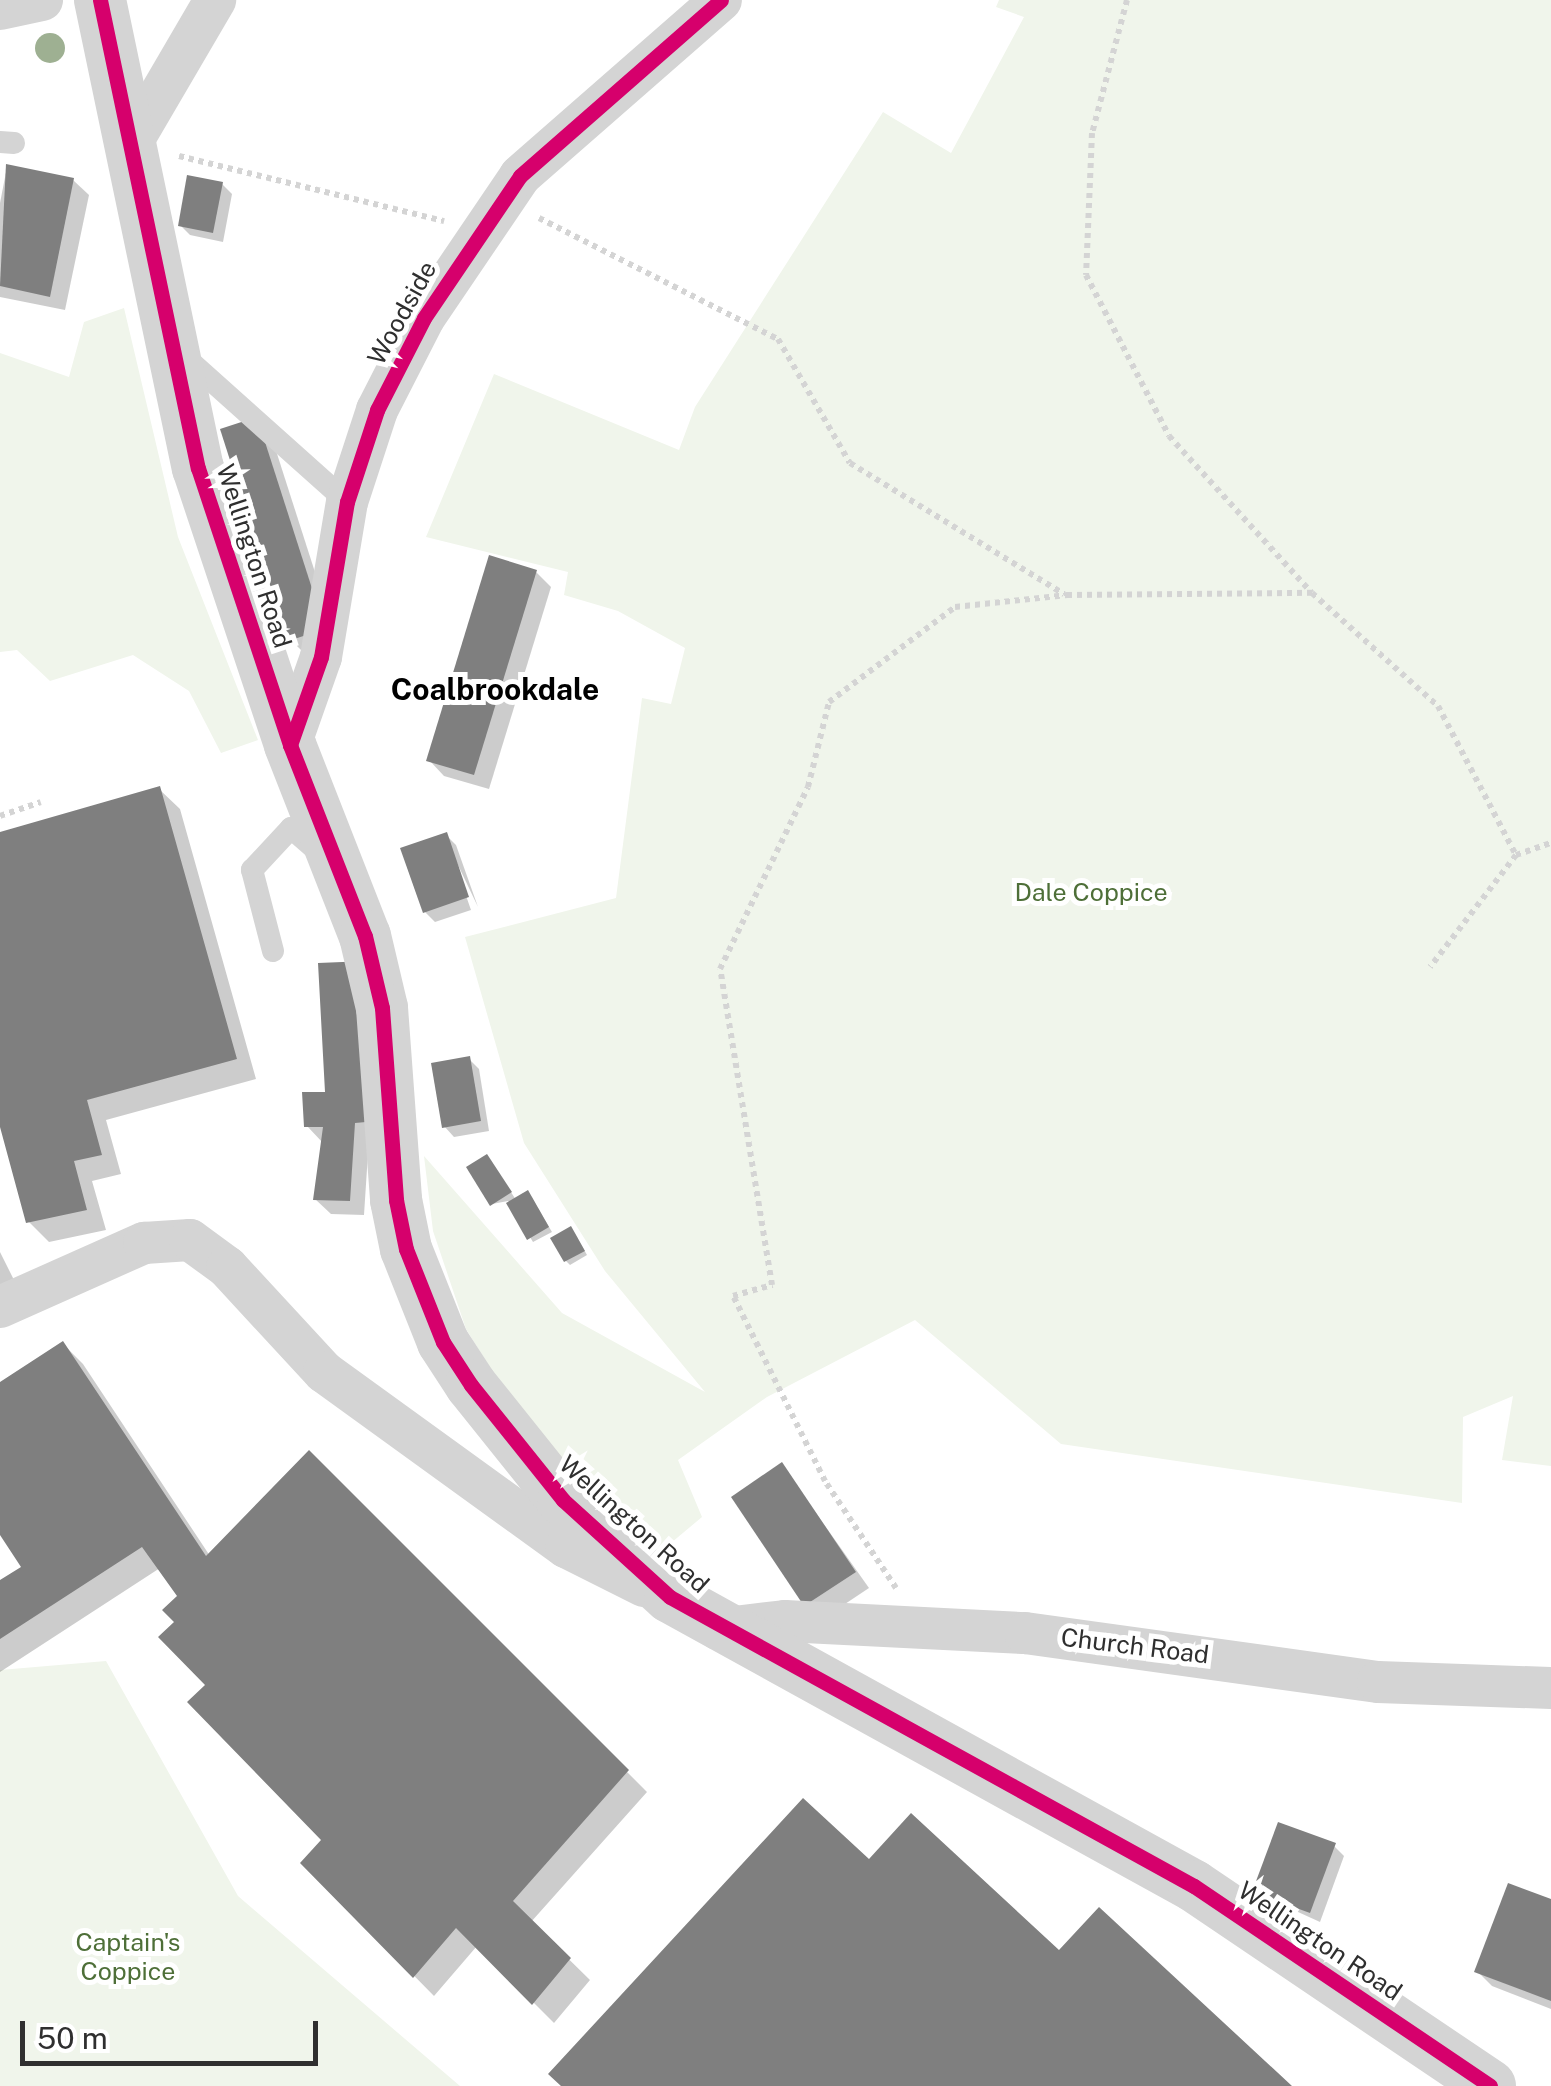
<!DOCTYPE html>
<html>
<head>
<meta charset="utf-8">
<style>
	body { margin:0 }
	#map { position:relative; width:1551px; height:2086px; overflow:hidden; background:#fff; font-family:"Public Sans",sans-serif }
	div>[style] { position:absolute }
	.green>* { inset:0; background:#f0f5eb }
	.shadow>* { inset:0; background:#0003 }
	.building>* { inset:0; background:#7f7f7f }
	.path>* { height:6px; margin-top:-3px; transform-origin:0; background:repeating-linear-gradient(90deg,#d4d4d4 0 5px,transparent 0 10px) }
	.service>* { height:22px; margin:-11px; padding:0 11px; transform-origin:11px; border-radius:11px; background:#d4d4d4 }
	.minor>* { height:42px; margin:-21px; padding:0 21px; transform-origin:21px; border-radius:21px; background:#d4d4d4 }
	.tertiary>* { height:52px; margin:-26px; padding:0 26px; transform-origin:26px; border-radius:26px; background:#d4d4d4 }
	.cycleway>* { height:15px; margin:-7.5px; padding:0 7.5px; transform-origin:7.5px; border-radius:7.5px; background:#d6006c }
	.trees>* { width:30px; height:30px; margin:-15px; border-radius:50%; background:#9eb092 }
	span { translate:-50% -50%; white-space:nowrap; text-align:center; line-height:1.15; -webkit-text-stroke:10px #fff; paint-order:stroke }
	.street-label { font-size:25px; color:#2f2f2f }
	.park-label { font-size:25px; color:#4e6f38 }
	.quarter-label { font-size:30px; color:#000; font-weight:700 }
	.scale { position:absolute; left:20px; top:2021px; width:298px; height:45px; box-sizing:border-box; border:5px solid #2f2f2f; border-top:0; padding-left:12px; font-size:30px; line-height:35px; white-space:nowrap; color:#2f2f2f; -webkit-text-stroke:8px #fff; paint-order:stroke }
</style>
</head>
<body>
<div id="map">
	<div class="green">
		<i style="clip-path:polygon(999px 0,1551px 0,1551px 1466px,1502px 1460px,1513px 1396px,1463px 1417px,1462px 1503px,1061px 1444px,915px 1320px,767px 1397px,678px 1460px,702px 1517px,659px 1553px,543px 1453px,466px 1329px,433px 1231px,424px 1156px,562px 1313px,705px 1392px,605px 1271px,524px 1143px,465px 937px,616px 898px,642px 698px,671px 704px,685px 648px,618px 611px,564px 595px,568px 572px,426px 537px,494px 374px,679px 450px,695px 407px,883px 112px,951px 153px,1024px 17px,996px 7px)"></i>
		<i style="clip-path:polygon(124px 308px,178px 537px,258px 740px,221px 753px,189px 691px,133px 655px,50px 681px,17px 650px,0 652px,0 353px,69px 377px,84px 322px)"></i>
		<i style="clip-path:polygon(106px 1661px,238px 1896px,460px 2086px,0 2086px,0 1670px)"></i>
	</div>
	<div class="shadow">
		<i style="clip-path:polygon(7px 167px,73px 180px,89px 195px,65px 310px,0 297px,0 203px)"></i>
		<i style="clip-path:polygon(222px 184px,232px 194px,223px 242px,190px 235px,180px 225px)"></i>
		<i style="clip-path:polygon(223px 430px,271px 435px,338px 644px,306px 655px,290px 639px)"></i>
		<i style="clip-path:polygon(536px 572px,551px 587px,489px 789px,444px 776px,429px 760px)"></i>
		<i style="clip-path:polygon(159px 789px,180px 809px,256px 1079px,106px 1120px,121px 1174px,92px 1181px,106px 1230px,49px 1242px,29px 1222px,0 1118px,0 834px)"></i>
		<i style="clip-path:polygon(446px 835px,456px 845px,478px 907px,448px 844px,471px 910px,435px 922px,425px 912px)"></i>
		<i style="clip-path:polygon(469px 1059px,479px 1069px,489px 1131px,454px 1137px,444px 1126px)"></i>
		<i style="clip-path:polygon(328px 1094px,391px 1135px,369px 1138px,364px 1215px,331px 1214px,315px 1199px,323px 1143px,307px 1126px)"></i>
		<i style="clip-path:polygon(491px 1161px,516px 1200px,532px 1198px,552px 1232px,533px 1242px,508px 1201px,492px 1204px)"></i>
		<i style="clip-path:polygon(575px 1234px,587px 1255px,570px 1265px,566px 1261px)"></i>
		<i style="clip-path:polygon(0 1252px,17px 1286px,0 1293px)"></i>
		<i style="clip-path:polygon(63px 1344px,83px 1364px,210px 1556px,309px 1453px,647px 1792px,531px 1922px,590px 1980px,554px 2023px,477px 1946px,434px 1996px,303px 1863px,324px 1840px,209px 1685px,180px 1597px,160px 1568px,0 1672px,0 1583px,24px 1568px,0 1531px,0 1385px)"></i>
		<i style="clip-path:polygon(782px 1465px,869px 1588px,821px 1620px,806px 1604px)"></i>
		<i style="clip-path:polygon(1334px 1846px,1344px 1856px,1320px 1922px,1254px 1892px)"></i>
		<i style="clip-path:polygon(1551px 1901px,1551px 2009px,1492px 1986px,1477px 1971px)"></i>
	</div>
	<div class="building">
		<i style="clip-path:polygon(6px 164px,74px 178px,50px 297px,0 286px)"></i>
		<i style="clip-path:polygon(187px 175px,223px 182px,213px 233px,178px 226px)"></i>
		<i style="clip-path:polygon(257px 417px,325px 629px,288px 641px,220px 429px)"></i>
		<i style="clip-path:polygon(489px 555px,537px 570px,474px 775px,426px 761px)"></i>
		<i style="clip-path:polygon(160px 786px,237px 1059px,87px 1100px,102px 1155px,74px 1161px,87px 1210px,26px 1223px,0 1127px,0 832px)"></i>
		<i style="clip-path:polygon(447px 832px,469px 897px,423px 913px,400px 848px)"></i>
		<i style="clip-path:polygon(367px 961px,377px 1121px,355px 1123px,350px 1201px,313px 1200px,323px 1127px,304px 1127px,302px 1092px,325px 1092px,318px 963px)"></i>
		<i style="clip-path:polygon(470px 1056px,481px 1121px,442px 1128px,431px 1063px)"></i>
		<i style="clip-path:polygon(487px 1154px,512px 1192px,490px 1206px,466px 1167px)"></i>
		<i style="clip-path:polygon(528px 1190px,549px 1227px,527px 1240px,506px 1203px)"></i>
		<i style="clip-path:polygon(571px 1226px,585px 1251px,564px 1262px,550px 1238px)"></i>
		<i style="clip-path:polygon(63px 1341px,206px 1556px,309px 1450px,629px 1770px,513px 1901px,571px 1958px,532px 2005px,456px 1928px,413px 1978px,300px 1863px,321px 1840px,187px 1702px,205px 1685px,158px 1637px,174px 1622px,162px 1610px,177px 1596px,142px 1547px,0 1639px,0 1580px,21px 1567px,0 1535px,0 1382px)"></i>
		<i style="clip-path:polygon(782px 1462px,856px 1572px,804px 1606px,731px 1497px)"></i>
		<i style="clip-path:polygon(803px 1798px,869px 1859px,911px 1813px,1059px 1950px,1099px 1907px,1292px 2086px,561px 2086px,548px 2074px)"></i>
		<i style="clip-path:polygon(1278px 1822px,1336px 1843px,1310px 1913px,1252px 1892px)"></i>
		<i style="clip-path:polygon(1508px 1883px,1551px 1899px,1551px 2001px,1474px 1972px)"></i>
	</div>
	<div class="path">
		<i style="left:1127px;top:0;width:138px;rotate:104.7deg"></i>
		<i style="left:1092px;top:133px;width:142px;rotate:92.4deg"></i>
		<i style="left:1086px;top:275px;width:181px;rotate:62.7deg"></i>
		<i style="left:1169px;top:436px;width:212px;rotate:47.7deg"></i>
		<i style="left:179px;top:156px;width:273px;rotate:13.8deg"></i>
		<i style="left:539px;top:218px;width:268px;rotate:26.9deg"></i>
		<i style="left:778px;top:339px;width:143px;rotate:59.9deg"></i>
		<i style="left:850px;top:463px;width:251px;rotate:31.5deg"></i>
		<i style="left:0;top:816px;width:43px;rotate:-18.9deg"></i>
		<i style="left:1516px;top:855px;width:37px;rotate:-19deg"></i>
		<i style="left:896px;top:1588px;width:128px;rotate:-123.6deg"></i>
		<i style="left:825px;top:1481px;width:207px;rotate:-116.4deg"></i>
		<i style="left:733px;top:1296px;width:41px;rotate:-15.8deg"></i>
		<i style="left:772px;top:1285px;width:320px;rotate:-99.3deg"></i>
		<i style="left:720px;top:969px;width:202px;rotate:-64.2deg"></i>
		<i style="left:808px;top:787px;width:88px;rotate:-76.1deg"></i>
		<i style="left:829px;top:702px;width:158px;rotate:-37deg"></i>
		<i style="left:955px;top:607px;width:113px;rotate:-6.1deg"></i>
		<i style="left:1067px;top:595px;width:245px;rotate:-0.5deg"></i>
		<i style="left:1312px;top:593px;width:169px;rotate:41.9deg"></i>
		<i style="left:1438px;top:706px;width:168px;rotate:62.4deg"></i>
		<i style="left:1516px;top:855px;width:141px;rotate:127.5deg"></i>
	</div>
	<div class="service">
		<i style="left:0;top:142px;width:14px;rotate:4deg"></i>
		<i style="left:185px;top:357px;width:217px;rotate:41.8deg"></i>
		<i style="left:273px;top:951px;width:84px;rotate:-104.5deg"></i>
		<i style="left:252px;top:870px;width:57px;rotate:-47.1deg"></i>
		<i style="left:291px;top:828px;width:38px;rotate:41deg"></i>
	</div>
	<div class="minor">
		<i style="left:0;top:9px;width:43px;rotate:-12.1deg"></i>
		<i style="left:131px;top:144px;width:167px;rotate:-59.7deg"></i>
		<i style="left:290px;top:745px;width:93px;rotate:-70.6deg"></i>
		<i style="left:321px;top:657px;width:157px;rotate:-80.5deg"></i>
		<i style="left:347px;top:502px;width:97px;rotate:-71.9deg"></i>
		<i style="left:377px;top:410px;width:103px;rotate:-62.9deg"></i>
		<i style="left:424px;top:318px;width:171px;rotate:-55.9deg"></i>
		<i style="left:520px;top:176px;width:267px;rotate:-41.2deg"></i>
		<i style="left:0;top:1307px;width:158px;rotate:-24deg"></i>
		<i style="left:144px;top:1243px;width:46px;rotate:-3.7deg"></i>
		<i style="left:190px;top:1240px;width:46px;rotate:36.1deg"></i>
		<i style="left:227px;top:1267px;width:143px;rotate:47.3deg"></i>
		<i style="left:324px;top:1372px;width:299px;rotate:35.9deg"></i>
		<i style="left:566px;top:1547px;width:87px;rotate:26.6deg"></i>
		<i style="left:718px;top:1629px;width:67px;rotate:-6.8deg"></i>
		<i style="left:785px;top:1621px;width:240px;rotate:2.9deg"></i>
		<i style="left:1025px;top:1633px;width:356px;rotate:7.9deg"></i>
		<i style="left:1378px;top:1682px;width:173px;rotate:2deg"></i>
	</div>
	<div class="tertiary">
		<i style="left:100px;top:0;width:478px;rotate:78.2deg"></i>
		<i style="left:198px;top:468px;width:292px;rotate:71.6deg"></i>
		<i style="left:290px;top:745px;width:205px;rotate:68.6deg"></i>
		<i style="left:365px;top:936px;width:74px;rotate:76.7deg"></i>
		<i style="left:382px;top:1008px;width:193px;rotate:85.8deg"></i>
		<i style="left:396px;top:1200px;width:50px;rotate:78.5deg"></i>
		<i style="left:406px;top:1249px;width:100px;rotate:68.3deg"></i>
		<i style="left:443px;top:1342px;width:51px;rotate:56.9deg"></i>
		<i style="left:471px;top:1385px;width:147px;rotate:51.3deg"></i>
		<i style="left:563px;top:1500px;width:144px;rotate:42.2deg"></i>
		<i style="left:670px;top:1597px;width:598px;rotate:28.88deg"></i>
		<i style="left:1194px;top:1886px;width:357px;rotate:34deg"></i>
	</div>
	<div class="cycleway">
		<i style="left:100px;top:0;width:478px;rotate:78.2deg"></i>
		<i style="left:198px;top:468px;width:292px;rotate:71.6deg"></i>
		<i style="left:290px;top:745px;width:205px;rotate:68.6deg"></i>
		<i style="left:365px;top:936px;width:74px;rotate:76.7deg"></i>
		<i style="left:382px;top:1008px;width:193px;rotate:85.8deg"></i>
		<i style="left:396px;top:1200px;width:50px;rotate:78.5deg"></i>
		<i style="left:406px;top:1249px;width:100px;rotate:68.3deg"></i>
		<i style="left:443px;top:1342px;width:51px;rotate:56.9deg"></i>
		<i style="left:471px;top:1385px;width:147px;rotate:51.3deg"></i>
		<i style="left:563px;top:1500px;width:144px;rotate:42.2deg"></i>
		<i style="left:670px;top:1597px;width:598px;rotate:28.88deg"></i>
		<i style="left:1194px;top:1886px;width:357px;rotate:34deg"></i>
		<i style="left:290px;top:745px;width:93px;rotate:-70.6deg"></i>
		<i style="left:321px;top:657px;width:157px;rotate:-80.5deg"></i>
		<i style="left:347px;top:502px;width:97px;rotate:-71.9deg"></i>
		<i style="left:377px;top:410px;width:103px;rotate:-62.9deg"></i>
		<i style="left:424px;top:318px;width:171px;rotate:-55.9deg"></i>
		<i style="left:520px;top:176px;width:267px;rotate:-41.2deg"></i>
	</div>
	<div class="trees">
		<i style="left:50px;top:48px"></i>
	</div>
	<div class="street-label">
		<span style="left:402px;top:313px;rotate:-61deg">Woodside</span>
		<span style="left:254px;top:556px;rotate:72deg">Wellington Road</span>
		<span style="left:634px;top:1524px;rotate:42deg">Wellington Road</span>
		<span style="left:1135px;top:1646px;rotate:7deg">Church Road</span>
		<span style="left:1320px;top:1941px;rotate:34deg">Wellington Road</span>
	</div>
	<div class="park-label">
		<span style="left:1091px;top:892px">Dale Coppice</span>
		<span style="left:128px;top:1957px">Captain's<br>Coppice</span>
	</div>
	<div class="quarter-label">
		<span style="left:495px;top:689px">Coalbrookdale</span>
	</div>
	<div class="scale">50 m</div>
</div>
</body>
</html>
